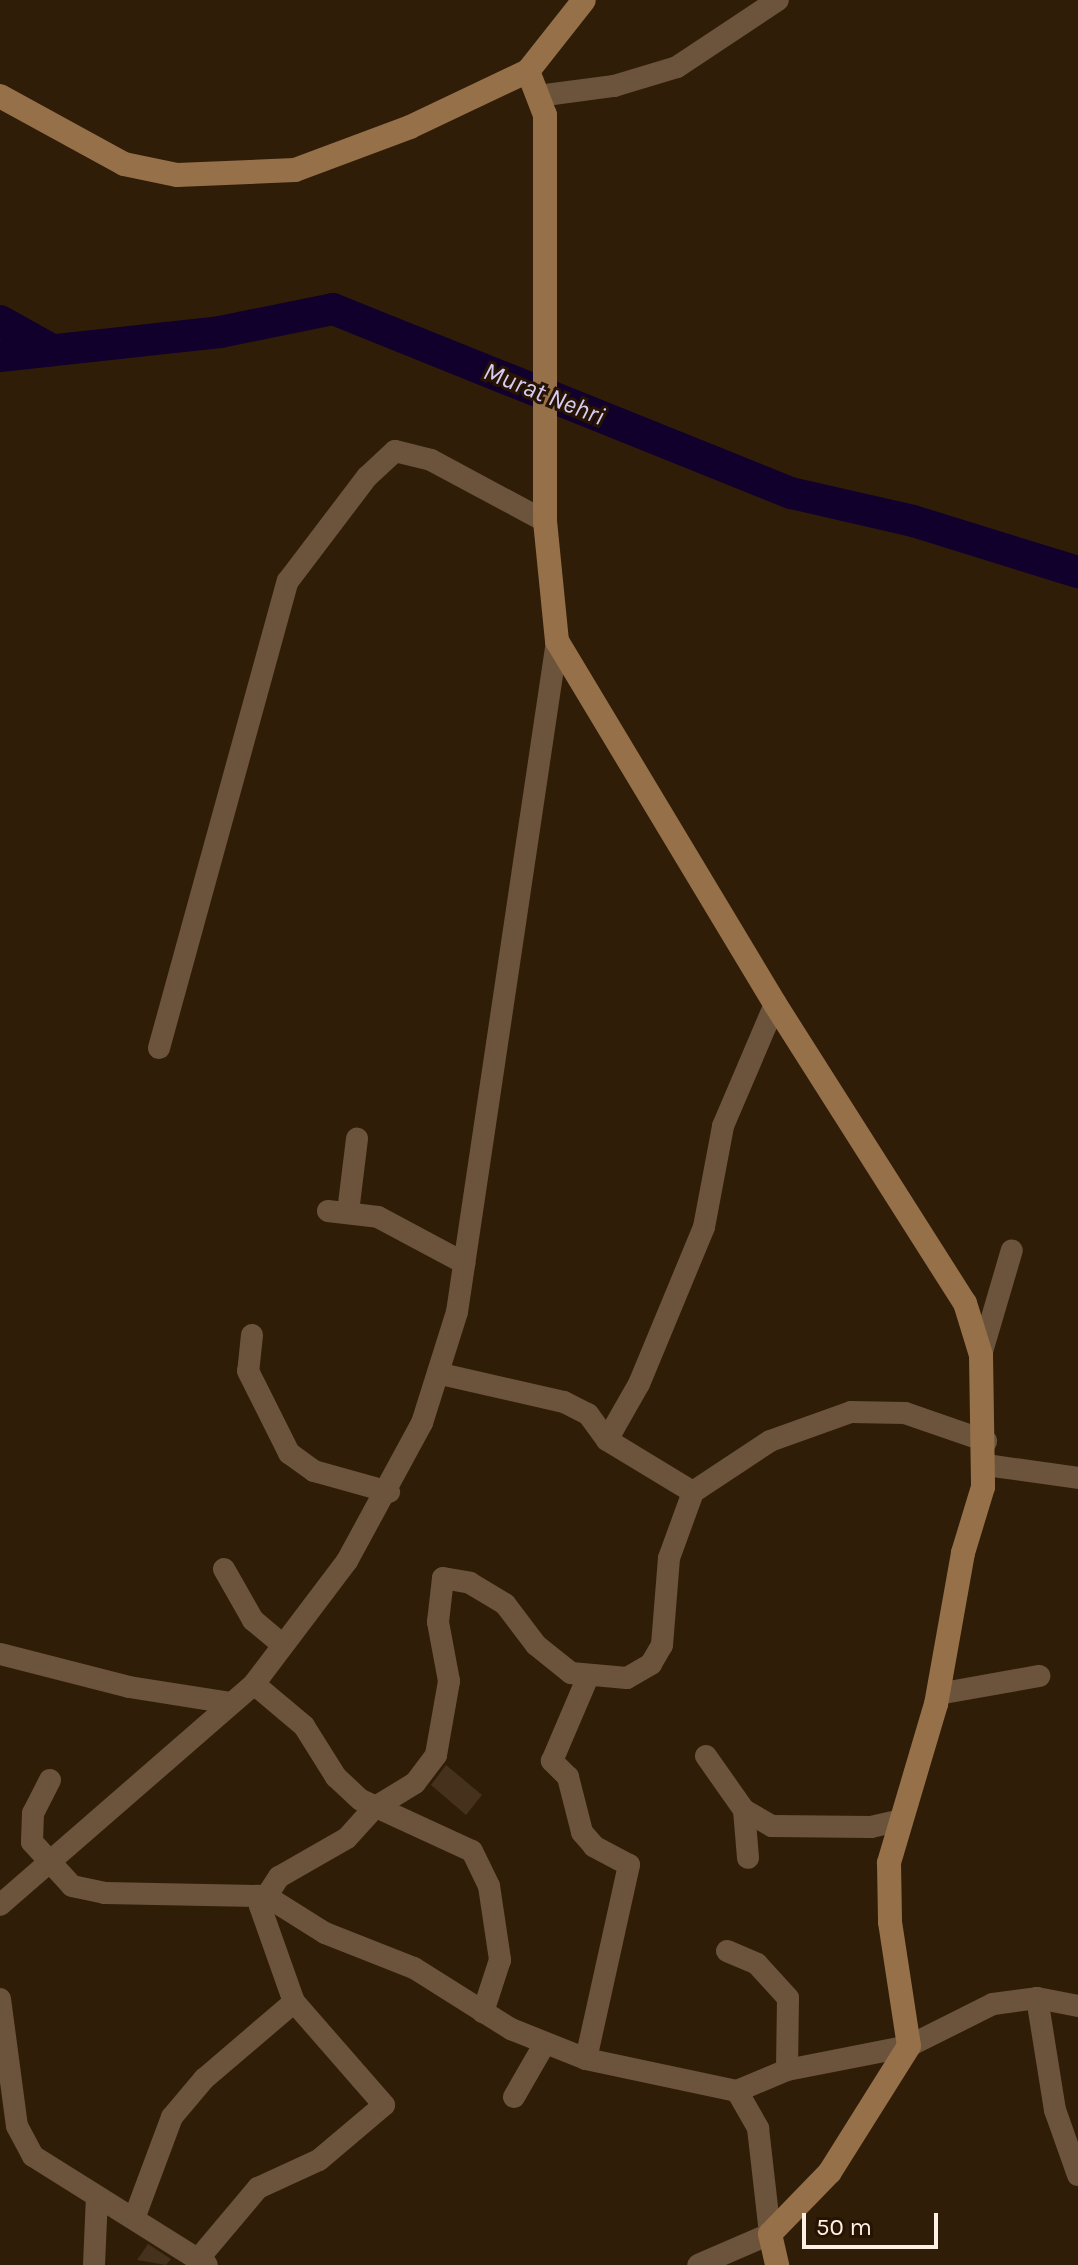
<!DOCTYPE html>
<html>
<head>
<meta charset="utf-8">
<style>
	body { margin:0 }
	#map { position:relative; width:1078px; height:2265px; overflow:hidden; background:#301d08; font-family:Karla,sans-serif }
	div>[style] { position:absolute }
	.river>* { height:32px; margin:-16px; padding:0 16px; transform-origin:16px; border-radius:16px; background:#11002c }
	.building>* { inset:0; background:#45311c }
	.street>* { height:22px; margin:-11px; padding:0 11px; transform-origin:11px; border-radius:11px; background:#6c543c }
	.secondary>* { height:24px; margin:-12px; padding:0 12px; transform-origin:12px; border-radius:12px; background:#967049 }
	span { translate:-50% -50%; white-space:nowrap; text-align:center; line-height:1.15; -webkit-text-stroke:6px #261301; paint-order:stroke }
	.water-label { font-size:26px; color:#d5ccf4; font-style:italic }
	.scale { position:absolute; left:802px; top:2213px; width:136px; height:36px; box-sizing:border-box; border:4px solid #fef0e4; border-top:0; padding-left:10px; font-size:24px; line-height:28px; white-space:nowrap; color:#fef0e4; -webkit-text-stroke:6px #261301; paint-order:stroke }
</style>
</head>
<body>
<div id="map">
	<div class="river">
		<i style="left:0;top:321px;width:60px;rotate:29.1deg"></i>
		<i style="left:0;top:356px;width:221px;rotate:-6.2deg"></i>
		<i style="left:220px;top:332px;width:115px;rotate:-11.5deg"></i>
		<i style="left:333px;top:309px;width:494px;rotate:21.9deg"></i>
		<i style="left:791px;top:493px;width:125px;rotate:12.9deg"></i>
		<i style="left:913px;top:521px;width:173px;rotate:17.2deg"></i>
	</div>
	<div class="building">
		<i style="clip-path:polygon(446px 1765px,482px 1795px,466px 1815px,431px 1785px)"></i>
		<i style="clip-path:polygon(148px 2244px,171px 2259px,166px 2265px,137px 2260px)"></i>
	</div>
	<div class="street">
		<i style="left:538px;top:96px;width:77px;rotate:-7.5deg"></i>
		<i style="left:614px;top:86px;width:66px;rotate:-16.8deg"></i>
		<i style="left:677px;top:67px;width:121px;rotate:-33.6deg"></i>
		<i style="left:159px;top:1048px;width:484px;rotate:-74.6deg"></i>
		<i style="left:288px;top:581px;width:131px;rotate:-52.8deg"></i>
		<i style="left:367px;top:477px;width:38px;rotate:-43deg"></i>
		<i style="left:395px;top:451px;width:37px;rotate:14deg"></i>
		<i style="left:431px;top:460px;width:129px;rotate:28.2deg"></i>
		<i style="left:328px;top:1211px;width:50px;rotate:6.8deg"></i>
		<i style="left:378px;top:1217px;width:98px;rotate:28.1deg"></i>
		<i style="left:348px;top:1212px;width:74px;rotate:-83deg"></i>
		<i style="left:252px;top:1335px;width:36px;rotate:96deg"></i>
		<i style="left:248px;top:1371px;width:92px;rotate:63.4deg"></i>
		<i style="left:289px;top:1453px;width:31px;rotate:36deg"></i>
		<i style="left:314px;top:1471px;width:78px;rotate:15.6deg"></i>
		<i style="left:981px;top:1355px;width:109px;rotate:-73.6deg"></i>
		<i style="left:441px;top:1374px;width:126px;rotate:12.8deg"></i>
		<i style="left:564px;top:1402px;width:27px;rotate:27deg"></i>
		<i style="left:588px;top:1414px;width:32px;rotate:54deg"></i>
		<i style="left:607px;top:1440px;width:100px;rotate:31.2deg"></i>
		<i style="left:693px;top:1492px;width:92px;rotate:-33.5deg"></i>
		<i style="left:770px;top:1441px;width:86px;rotate:-19.7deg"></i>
		<i style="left:851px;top:1412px;width:54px;rotate:1.1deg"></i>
		<i style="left:905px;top:1413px;width:86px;rotate:19.1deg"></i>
		<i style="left:607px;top:1440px;width:64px;rotate:-60.3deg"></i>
		<i style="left:639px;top:1384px;width:170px;rotate:-67.5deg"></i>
		<i style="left:704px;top:1227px;width:103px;rotate:-79.3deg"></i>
		<i style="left:723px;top:1126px;width:133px;rotate:-66.9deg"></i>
		<i style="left:986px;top:1465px;width:93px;rotate:8deg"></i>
		<i style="left:224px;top:1569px;width:59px;rotate:60.4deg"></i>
		<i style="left:253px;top:1620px;width:39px;rotate:40deg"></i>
		<i style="left:0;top:1654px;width:133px;rotate:14.3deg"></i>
		<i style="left:129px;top:1687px;width:102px;rotate:9deg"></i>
		<i style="left:254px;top:1684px;width:65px;rotate:40deg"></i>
		<i style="left:304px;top:1726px;width:60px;rotate:57.9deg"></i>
		<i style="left:336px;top:1777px;width:34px;rotate:43deg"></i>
		<i style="left:361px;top:1800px;width:122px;rotate:24.7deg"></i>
		<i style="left:472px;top:1851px;width:39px;rotate:64deg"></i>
		<i style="left:489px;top:1886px;width:75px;rotate:81.5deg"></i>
		<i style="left:500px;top:1960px;width:55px;rotate:108.1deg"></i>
		<i style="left:938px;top:1694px;width:103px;rotate:-10.1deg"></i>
		<i style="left:706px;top:1756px;width:66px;rotate:54.9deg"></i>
		<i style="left:744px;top:1810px;width:32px;rotate:30deg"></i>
		<i style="left:772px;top:1826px;width:99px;rotate:0.6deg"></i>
		<i style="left:871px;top:1827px;width:28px;rotate:-13deg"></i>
		<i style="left:50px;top:1780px;width:37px;rotate:117deg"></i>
		<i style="left:33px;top:1813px;width:29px;rotate:92deg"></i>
		<i style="left:32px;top:1842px;width:59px;rotate:47.7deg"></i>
		<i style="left:72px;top:1886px;width:34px;rotate:12deg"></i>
		<i style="left:105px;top:1893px;width:161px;rotate:1.1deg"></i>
		<i style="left:266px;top:1896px;width:70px;rotate:32.1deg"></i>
		<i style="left:325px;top:1933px;width:96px;rotate:21.5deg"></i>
		<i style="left:414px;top:1968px;width:115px;rotate:32.2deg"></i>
		<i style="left:511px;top:2029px;width:81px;rotate:21.8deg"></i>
		<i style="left:586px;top:2059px;width:154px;rotate:12deg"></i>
		<i style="left:737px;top:2091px;width:43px;rotate:60.4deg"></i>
		<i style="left:758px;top:2128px;width:107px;rotate:83.5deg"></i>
		<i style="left:770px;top:2234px;width:78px;rotate:156.7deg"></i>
		<i style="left:744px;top:1810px;width:48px;rotate:85.2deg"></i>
		<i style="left:0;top:1905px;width:337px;rotate:-41deg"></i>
		<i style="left:254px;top:1684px;width:154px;rotate:-52.9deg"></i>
		<i style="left:347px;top:1561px;width:157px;rotate:-61.5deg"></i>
		<i style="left:422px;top:1423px;width:116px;rotate:-72.5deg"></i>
		<i style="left:457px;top:1312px;width:678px;rotate:-81.52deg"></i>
		<i style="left:727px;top:1951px;width:33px;rotate:23deg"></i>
		<i style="left:757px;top:1964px;width:46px;rotate:47.6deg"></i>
		<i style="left:788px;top:1998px;width:72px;rotate:90.8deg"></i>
		<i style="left:1037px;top:1998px;width:113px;rotate:80.9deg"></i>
		<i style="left:1055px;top:2110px;width:69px;rotate:70.5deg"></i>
		<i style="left:0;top:1999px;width:128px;rotate:82.4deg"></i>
		<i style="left:17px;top:2126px;width:34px;rotate:62deg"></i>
		<i style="left:33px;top:2156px;width:205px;rotate:32.1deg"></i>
		<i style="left:586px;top:2059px;width:199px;rotate:-77.5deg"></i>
		<i style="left:629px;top:1865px;width:40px;rotate:-152deg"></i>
		<i style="left:594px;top:1846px;width:18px;rotate:-131deg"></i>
		<i style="left:582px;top:1832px;width:57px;rotate:-104.3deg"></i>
		<i style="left:568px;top:1777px;width:23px;rotate:-135deg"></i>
		<i style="left:552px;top:1761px;width:89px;rotate:-66.9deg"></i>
		<i style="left:737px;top:2091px;width:54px;rotate:-22.8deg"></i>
		<i style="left:787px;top:2070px;width:124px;rotate:-11.1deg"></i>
		<i style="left:909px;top:2046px;width:94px;rotate:-26.6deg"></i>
		<i style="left:993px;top:2004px;width:44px;rotate:-7.8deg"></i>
		<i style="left:1037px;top:1998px;width:42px;rotate:11deg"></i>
		<i style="left:514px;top:2097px;width:62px;rotate:-60.1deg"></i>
		<i style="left:135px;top:2216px;width:106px;rotate:-69.5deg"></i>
		<i style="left:172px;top:2117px;width:50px;rotate:-49.9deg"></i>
		<i style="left:204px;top:2079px;width:118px;rotate:-40.5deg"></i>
		<i style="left:199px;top:2258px;width:92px;rotate:-49.9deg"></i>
		<i style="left:258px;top:2188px;width:67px;rotate:-24.7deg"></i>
		<i style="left:319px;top:2160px;width:85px;rotate:-40.2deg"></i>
		<i style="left:384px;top:2105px;width:137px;rotate:-131.1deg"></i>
		<i style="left:294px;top:2002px;width:102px;rotate:-109.5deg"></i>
		<i style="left:260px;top:1906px;width:35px;rotate:-57deg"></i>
		<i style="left:279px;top:1877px;width:78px;rotate:-29.8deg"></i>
		<i style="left:347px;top:1838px;width:40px;rotate:-48deg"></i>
		<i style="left:374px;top:1808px;width:48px;rotate:-31.4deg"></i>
		<i style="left:415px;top:1783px;width:35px;rotate:-53deg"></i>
		<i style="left:436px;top:1755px;width:75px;rotate:-80deg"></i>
		<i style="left:449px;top:1681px;width:60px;rotate:-100.6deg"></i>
		<i style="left:438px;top:1622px;width:44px;rotate:-83.5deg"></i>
		<i style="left:443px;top:1578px;width:27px;rotate:10deg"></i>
		<i style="left:470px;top:1583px;width:41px;rotate:31deg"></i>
		<i style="left:505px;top:1604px;width:51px;rotate:52.9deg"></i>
		<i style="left:536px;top:1645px;width:45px;rotate:38.7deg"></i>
		<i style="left:571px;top:1673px;width:56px;rotate:5.1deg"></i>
		<i style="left:627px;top:1678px;width:28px;rotate:-30deg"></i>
		<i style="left:651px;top:1664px;width:22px;rotate:-60deg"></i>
		<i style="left:662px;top:1645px;width:87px;rotate:-85.4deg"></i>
		<i style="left:669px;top:1558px;width:70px;rotate:-70deg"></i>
		<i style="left:94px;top:2265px;width:68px;rotate:-87.5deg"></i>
	</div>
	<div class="secondary">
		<i style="left:528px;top:71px;width:47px;rotate:68.9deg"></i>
		<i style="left:545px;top:115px;width:406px;rotate:90deg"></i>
		<i style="left:545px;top:521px;width:121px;rotate:84.3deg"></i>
		<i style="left:557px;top:641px;width:423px;rotate:59deg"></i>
		<i style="left:775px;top:1004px;width:354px;rotate:57.6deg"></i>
		<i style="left:965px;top:1303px;width:54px;rotate:72.9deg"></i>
		<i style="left:981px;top:1355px;width:132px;rotate:89.1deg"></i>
		<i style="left:983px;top:1487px;width:69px;rotate:106.9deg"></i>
		<i style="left:963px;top:1553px;width:153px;rotate:100.1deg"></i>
		<i style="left:936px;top:1704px;width:166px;rotate:106.5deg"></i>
		<i style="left:889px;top:1863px;width:59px;rotate:89deg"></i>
		<i style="left:890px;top:1922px;width:125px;rotate:81.3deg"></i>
		<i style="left:909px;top:2046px;width:149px;rotate:122.1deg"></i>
		<i style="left:830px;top:2172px;width:86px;rotate:134.1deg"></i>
		<i style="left:770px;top:2234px;width:32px;rotate:77deg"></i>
		<i style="left:0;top:96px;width:141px;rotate:28.7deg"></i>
		<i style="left:124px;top:164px;width:54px;rotate:11.7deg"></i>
		<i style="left:177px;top:175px;width:118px;rotate:-2.4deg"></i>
		<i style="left:295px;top:170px;width:123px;rotate:-20.5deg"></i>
		<i style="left:410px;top:127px;width:131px;rotate:-25.4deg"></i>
		<i style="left:528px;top:71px;width:90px;rotate:-51.7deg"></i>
	</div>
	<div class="water-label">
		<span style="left:544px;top:394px;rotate:22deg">Murat Nehri</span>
	</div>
	<div class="scale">50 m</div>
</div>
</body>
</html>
